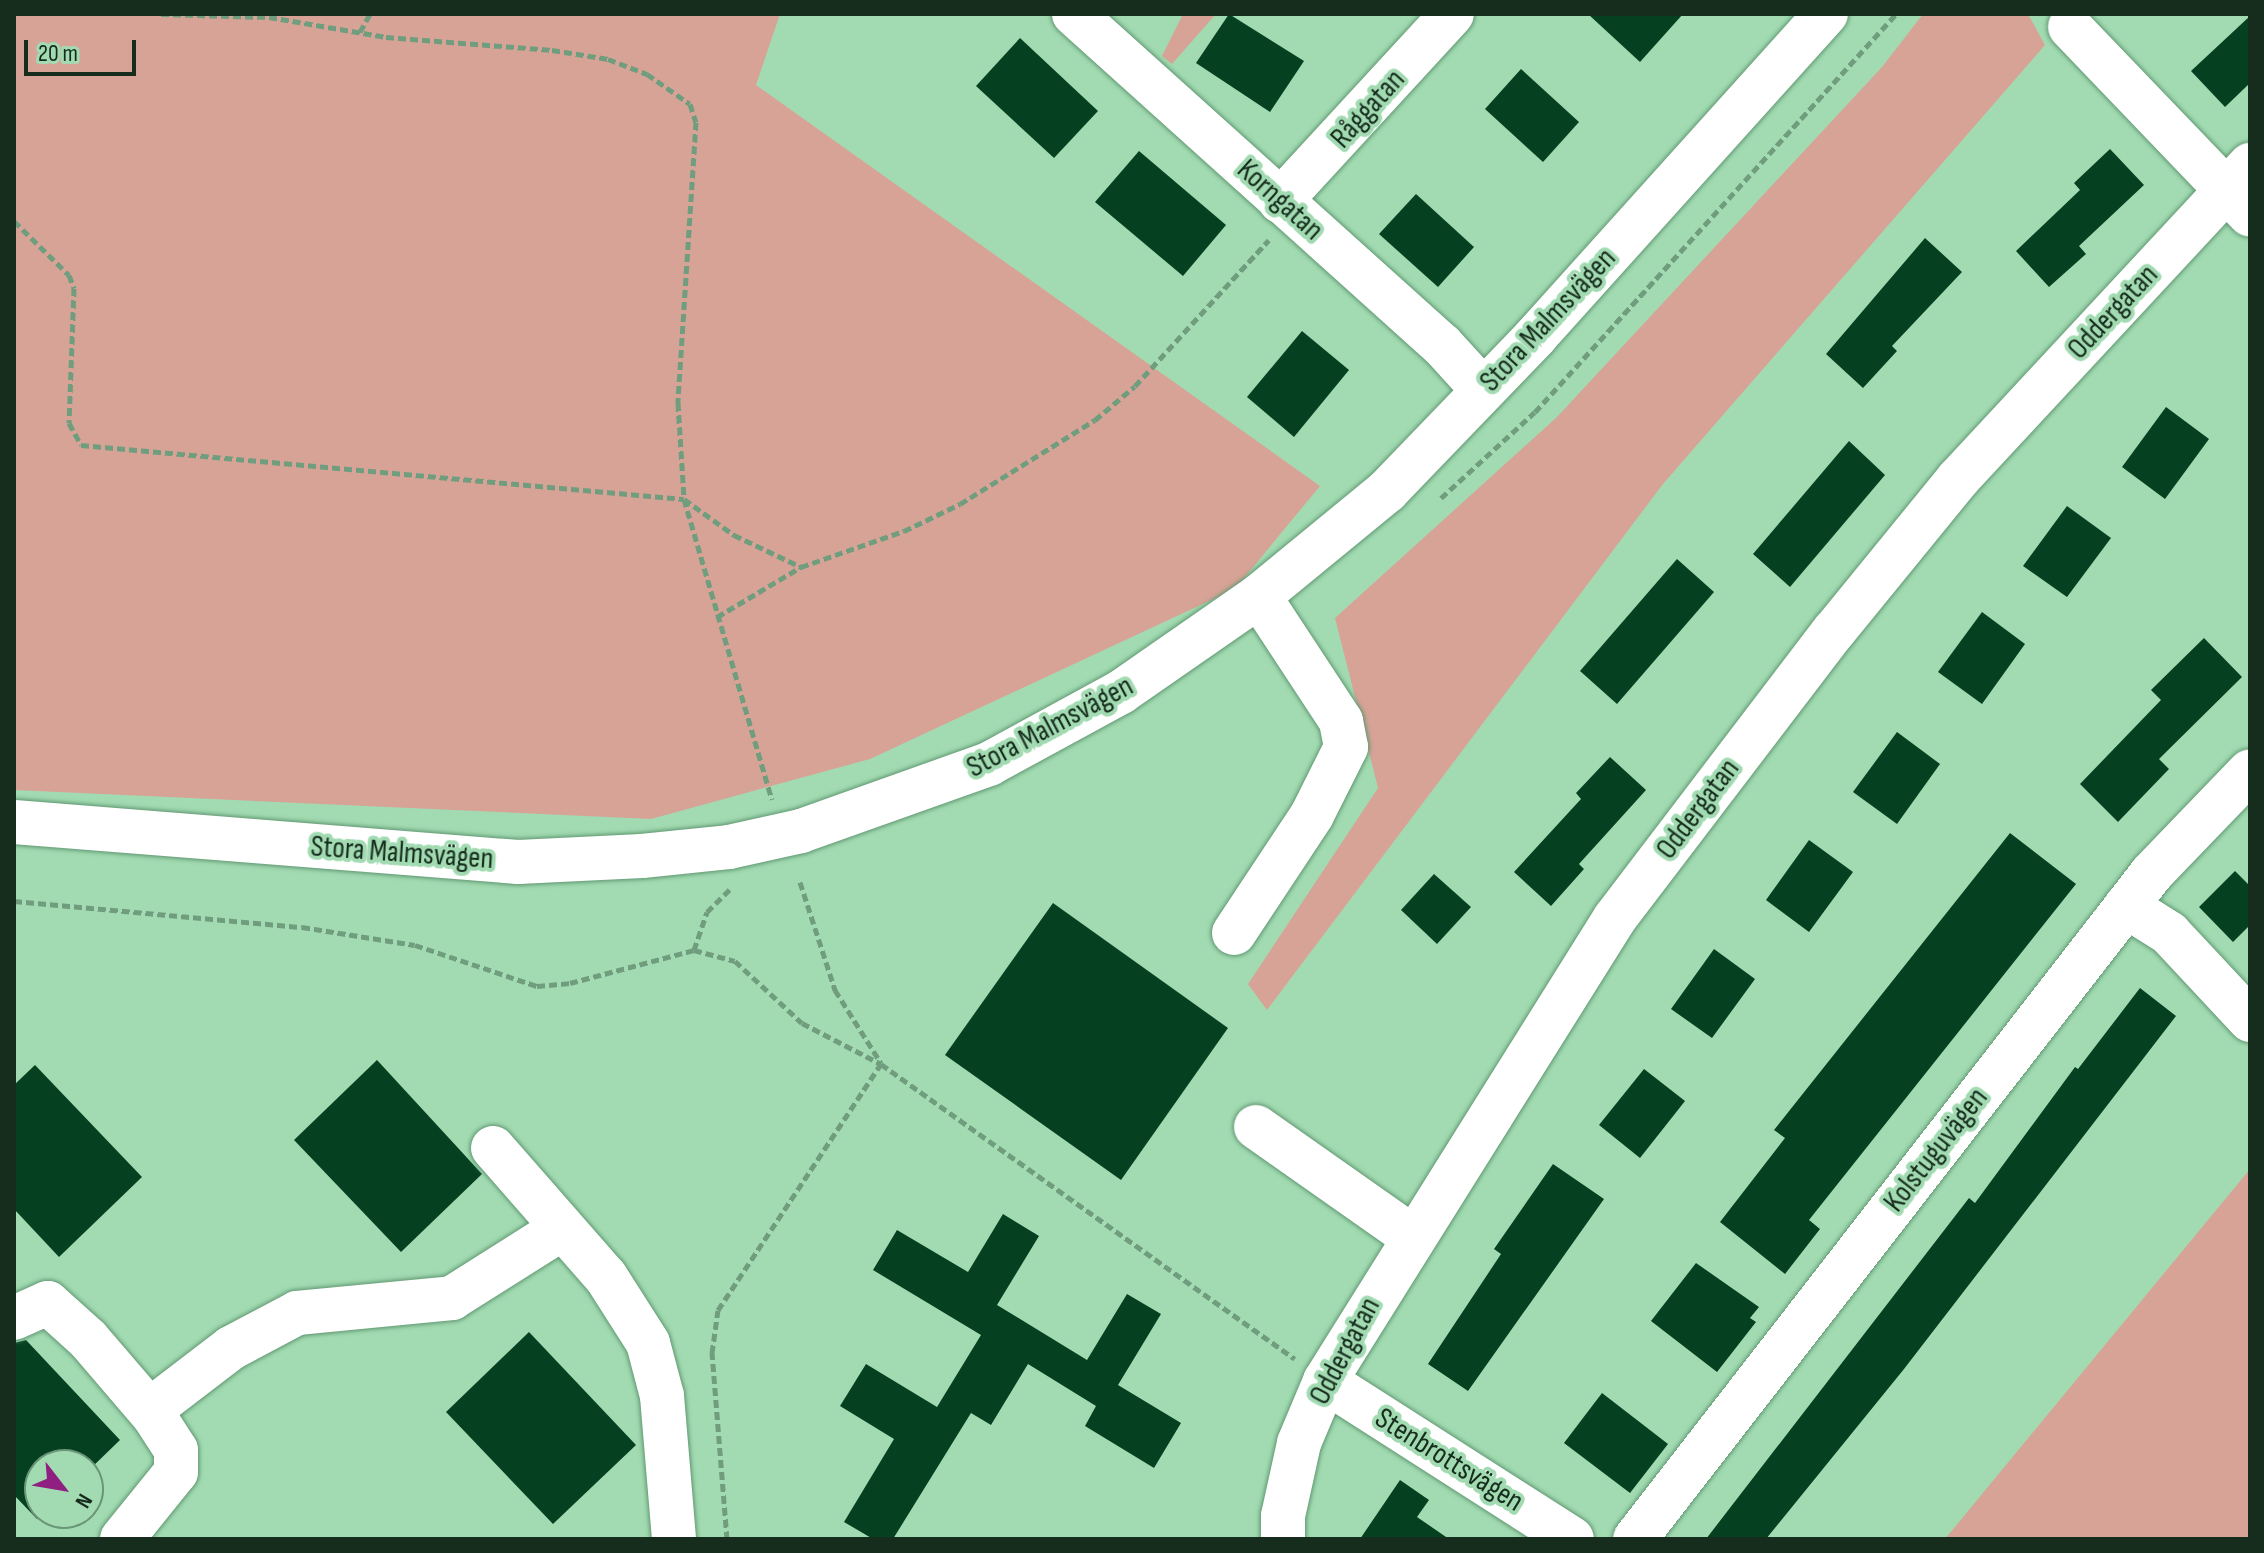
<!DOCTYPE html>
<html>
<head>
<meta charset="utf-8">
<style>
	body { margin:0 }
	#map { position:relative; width:2264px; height:1553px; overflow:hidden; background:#a2dbb2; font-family:"Sofia Sans Condensed",sans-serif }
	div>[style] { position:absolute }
	.green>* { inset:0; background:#d7a397 }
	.building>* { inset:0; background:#054121 }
	.path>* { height:5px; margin-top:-2.5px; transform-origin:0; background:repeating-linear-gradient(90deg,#709d7d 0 8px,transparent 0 12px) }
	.roads { filter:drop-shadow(0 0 2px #619872) drop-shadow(0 0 2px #619872) }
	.minor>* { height:44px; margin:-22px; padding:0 22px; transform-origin:22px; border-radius:22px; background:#fff }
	span { translate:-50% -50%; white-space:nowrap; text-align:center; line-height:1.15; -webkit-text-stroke:8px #a2dbb2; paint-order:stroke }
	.street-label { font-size:30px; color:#162c1d }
	.frame { position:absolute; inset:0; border:16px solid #162c1d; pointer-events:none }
	.north { position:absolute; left:24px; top:1449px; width:80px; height:80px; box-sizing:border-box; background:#a2dbb2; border:2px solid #6a9576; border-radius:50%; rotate:121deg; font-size:22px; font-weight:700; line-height:32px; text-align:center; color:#162c1d }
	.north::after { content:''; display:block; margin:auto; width:28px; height:36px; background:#8f2082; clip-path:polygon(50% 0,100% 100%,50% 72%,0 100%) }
	.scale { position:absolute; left:24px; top:40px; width:112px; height:36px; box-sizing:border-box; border:4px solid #162c1d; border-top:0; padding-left:10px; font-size:24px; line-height:28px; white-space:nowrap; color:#162c1d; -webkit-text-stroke:6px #a2dbb2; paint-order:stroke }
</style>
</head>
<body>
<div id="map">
	<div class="green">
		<i style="clip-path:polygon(14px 14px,780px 14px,756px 85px,1320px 486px,1235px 589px,870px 759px,651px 819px,14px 790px)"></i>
		<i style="clip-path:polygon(1183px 14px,1216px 14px,1172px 64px,1162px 56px)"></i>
		<i style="clip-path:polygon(1923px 14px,2028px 14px,2045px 45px,1663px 484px,1267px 1010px,1248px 984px,1378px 788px,1335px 618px,1557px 417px,1882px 67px)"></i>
		<i style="clip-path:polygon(2250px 1169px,2250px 1539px,1945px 1539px)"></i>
	</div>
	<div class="building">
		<i style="clip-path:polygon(1229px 14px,1304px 61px,1270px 112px,1196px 63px)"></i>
		<i style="clip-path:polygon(1588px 14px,1683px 14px,1640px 62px)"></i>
		<i style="clip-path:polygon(2250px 16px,2250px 83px,2225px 107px,2191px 71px)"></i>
		<i style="clip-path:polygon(1020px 38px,1098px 111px,1054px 158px,976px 86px)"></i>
		<i style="clip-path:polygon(1521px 69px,1579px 122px,1543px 162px,1485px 109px)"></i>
		<i style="clip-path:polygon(2110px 149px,2144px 185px,2079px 246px,2086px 254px,2049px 287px,2016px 251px,2080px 190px,2074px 183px)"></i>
		<i style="clip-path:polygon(1139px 151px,1226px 225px,1183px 276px,1095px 202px)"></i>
		<i style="clip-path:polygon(1416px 194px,1474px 247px,1438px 287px,1379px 234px)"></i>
		<i style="clip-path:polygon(1925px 238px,1962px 272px,1892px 346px,1897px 351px,1863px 388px,1826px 354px)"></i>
		<i style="clip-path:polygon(1302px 331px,1349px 370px,1294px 437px,1247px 397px)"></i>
		<i style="clip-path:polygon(2166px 407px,2209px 439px,2165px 499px,2122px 467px)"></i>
		<i style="clip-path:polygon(1849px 441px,1885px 475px,1790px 587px,1753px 554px)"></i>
		<i style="clip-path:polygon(2067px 506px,2111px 538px,2067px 597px,2023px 566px)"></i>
		<i style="clip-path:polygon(1677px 559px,1714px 592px,1617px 704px,1580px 671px)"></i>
		<i style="clip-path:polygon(1982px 612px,2025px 644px,1982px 704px,1938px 672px)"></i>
		<i style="clip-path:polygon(2204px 638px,2242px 677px,2159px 759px,2169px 769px,2118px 822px,2080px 784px,2161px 700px,2151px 690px)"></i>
		<i style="clip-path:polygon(1897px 732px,1940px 764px,1897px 824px,1853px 792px)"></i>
		<i style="clip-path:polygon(1610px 757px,1646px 790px,1579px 864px,1584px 869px,1551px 906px,1514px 872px,1581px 799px,1576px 793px)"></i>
		<i style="clip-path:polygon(2010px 833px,2076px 884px,1809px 1220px,1820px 1229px,1785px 1274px,1720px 1222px,1785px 1138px,1774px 1130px)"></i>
		<i style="clip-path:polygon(1809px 840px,1853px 872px,1809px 932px,1766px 900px)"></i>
		<i style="clip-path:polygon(2235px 871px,2250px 886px,2250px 925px,2233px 942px,2199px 907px)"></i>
		<i style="clip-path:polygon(1434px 874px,1471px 907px,1437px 944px,1401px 910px)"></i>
		<i style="clip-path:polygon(1053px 903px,1228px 1028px,1121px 1180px,945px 1055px)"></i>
		<i style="clip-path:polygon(1714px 949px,1755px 979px,1712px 1038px,1671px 1009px)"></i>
		<i style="clip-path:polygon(2140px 988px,2176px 1016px,1904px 1369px,1766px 1539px,1706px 1539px,1969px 1198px,1975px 1203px,2075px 1067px,2078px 1069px)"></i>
		<i style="clip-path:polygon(377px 1060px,482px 1174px,401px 1252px,294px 1140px)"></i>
		<i style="clip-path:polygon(35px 1065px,142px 1177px,59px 1257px,14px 1209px,14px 1085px)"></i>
		<i style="clip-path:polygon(1644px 1069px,1685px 1101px,1640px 1158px,1599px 1125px)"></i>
		<i style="clip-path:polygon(1553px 1164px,1604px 1199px,1468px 1391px,1428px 1364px,1501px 1254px,1494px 1249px)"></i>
		<i style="clip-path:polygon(1003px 1214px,1039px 1236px,997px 1305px,1087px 1360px,1127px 1294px,1161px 1314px,1118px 1385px,1181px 1423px,1154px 1468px,1085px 1426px,1096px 1406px,1028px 1364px,991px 1425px,971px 1413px,893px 1539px,873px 1539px,844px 1522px,894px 1439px,840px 1406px,866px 1364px,937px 1407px,981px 1335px,873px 1270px,897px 1230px,968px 1272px)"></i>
		<i style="clip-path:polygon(1696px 1263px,1759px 1307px,1750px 1318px,1756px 1322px,1717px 1372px,1651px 1321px)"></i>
		<i style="clip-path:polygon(529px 1332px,636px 1445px,553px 1524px,446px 1412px)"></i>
		<i style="clip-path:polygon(26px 1340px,120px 1440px,88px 1471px,88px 1465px,40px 1465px,44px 1513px,37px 1519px,14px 1495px,14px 1343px)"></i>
		<i style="clip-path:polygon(1602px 1393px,1668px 1444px,1630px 1493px,1564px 1443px)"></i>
		<i style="clip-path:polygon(1400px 1480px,1429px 1500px,1417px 1517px,1449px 1539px,1360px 1539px)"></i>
	</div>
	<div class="path">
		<i style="left:161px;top:14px;width:108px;rotate:1.6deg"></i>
		<i style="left:269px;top:17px;width:119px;rotate:9.7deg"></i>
		<i style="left:386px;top:37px;width:167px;rotate:4.5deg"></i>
		<i style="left:552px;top:50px;width:57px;rotate:9.1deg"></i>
		<i style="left:608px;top:59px;width:42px;rotate:21deg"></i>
		<i style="left:647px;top:74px;width:52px;rotate:34.9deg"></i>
		<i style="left:690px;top:104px;width:19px;rotate:72deg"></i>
		<i style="left:696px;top:122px;width:282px;rotate:93.7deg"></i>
		<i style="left:678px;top:403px;width:96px;rotate:86.4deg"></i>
		<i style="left:684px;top:499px;width:313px;rotate:73.7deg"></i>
		<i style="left:360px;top:32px;width:21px;rotate:-61deg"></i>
		<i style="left:14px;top:221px;width:77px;rotate:44.5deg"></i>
		<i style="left:69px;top:275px;width:14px;rotate:69deg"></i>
		<i style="left:74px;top:288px;width:135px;rotate:92.1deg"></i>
		<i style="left:69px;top:423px;width:25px;rotate:61deg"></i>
		<i style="left:81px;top:445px;width:605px;rotate:5.12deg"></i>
		<i style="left:684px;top:499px;width:62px;rotate:35.8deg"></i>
		<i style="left:734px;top:535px;width:74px;rotate:25.5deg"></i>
		<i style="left:1441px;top:498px;width:127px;rotate:-42.5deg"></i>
		<i style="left:1535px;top:412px;width:537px;rotate:-47.79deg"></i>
		<i style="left:717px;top:617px;width:98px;rotate:-30.8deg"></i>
		<i style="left:801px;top:567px;width:109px;rotate:-19.3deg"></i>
		<i style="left:904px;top:531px;width:62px;rotate:-25.7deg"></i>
		<i style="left:960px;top:504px;width:159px;rotate:-31.9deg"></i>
		<i style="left:1095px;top:420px;width:52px;rotate:-40.4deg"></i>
		<i style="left:1135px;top:386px;width:198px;rotate:-47.5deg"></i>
		<i style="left:800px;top:882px;width:114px;rotate:72deg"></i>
		<i style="left:835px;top:990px;width:86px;rotate:57.8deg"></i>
		<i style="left:14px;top:901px;width:289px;rotate:5.2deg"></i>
		<i style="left:302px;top:927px;width:114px;rotate:9.1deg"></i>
		<i style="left:415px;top:945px;width:129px;rotate:18.6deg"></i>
		<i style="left:537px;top:986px;width:33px;rotate:-5deg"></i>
		<i style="left:570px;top:983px;width:128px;rotate:-14.9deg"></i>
		<i style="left:694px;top:950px;width:42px;rotate:15deg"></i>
		<i style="left:735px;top:961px;width:91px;rotate:42.8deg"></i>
		<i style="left:802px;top:1023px;width:89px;rotate:27.4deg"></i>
		<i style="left:881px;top:1064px;width:508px;rotate:35.47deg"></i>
		<i style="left:694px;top:950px;width:40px;rotate:-71.1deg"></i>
		<i style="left:707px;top:912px;width:34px;rotate:-45deg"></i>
		<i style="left:727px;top:1539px;width:187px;rotate:-94.6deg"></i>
		<i style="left:712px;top:1353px;width:43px;rotate:-82.1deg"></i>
		<i style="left:718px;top:1310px;width:295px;rotate:-56.5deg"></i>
	</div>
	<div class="roads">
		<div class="minor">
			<i style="left:1074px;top:14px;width:495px;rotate:42deg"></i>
			<i style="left:1442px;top:345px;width:59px;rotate:47.7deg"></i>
			<i style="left:2070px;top:27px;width:260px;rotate:46.2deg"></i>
			<i style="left:1280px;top:201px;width:254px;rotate:-47.4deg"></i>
			<i style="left:14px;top:822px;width:506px;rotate:4.54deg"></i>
			<i style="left:518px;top:862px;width:124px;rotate:-2.8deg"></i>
			<i style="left:642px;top:856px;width:87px;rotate:-5.9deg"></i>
			<i style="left:729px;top:847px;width:74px;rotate:-12.5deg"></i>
			<i style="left:801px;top:831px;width:200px;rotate:-19.6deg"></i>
			<i style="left:989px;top:764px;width:150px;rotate:-28.6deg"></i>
			<i style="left:1121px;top:692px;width:168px;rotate:-34.8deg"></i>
			<i style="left:1259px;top:596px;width:166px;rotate:-39.4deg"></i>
			<i style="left:1387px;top:491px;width:214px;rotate:-46.1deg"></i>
			<i style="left:1535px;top:337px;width:435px;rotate:-48deg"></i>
			<i style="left:2126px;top:906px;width:51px;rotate:32.1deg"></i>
			<i style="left:2169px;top:933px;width:119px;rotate:47deg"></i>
			<i style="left:1234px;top:933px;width:141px;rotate:-56.5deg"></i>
			<i style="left:1312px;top:815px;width:76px;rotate:-63.4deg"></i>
			<i style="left:1346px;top:747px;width:26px;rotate:-101deg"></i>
			<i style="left:1341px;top:721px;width:149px;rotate:-123.3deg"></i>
			<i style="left:1256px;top:1127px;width:189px;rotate:35.1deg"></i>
			<i style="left:493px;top:1148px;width:171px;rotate:48.8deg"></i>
			<i style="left:606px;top:1277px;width:78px;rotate:57.5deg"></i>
			<i style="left:648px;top:1343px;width:55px;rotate:75.2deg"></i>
			<i style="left:662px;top:1396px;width:144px;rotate:85.2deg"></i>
			<i style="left:14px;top:1318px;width:37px;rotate:-24deg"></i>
			<i style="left:48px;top:1303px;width:54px;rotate:42deg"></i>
			<i style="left:88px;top:1339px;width:101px;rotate:49.4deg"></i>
			<i style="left:154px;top:1416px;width:40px;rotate:57.1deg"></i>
			<i style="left:176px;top:1450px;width:22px;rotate:90deg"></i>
			<i style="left:176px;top:1472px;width:86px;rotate:128.9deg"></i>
			<i style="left:1325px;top:1381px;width:293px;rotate:32.6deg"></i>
			<i style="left:150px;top:1410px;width:102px;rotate:-37.4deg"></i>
			<i style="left:231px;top:1348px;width:75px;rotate:-27.9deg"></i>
			<i style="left:297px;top:1313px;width:156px;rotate:-5.5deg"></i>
			<i style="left:452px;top:1298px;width:129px;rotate:-32.3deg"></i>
			<i style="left:1283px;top:1539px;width:23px;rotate:-90deg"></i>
			<i style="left:1283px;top:1516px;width:75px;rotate:-77.6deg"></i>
			<i style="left:1299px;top:1443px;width:67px;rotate:-67.2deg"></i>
			<i style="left:1325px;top:1381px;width:546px;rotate:-57.94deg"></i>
			<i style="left:1615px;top:918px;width:361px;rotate:-52.7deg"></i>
			<i style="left:1834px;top:631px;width:196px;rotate:-50.8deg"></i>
			<i style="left:1958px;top:479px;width:429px;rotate:-47.1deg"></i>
			<i style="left:1635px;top:1539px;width:843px;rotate:-52.18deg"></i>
			<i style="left:2152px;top:873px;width:141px;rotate:-46.1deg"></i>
		</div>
	</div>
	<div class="street-label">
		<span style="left:1368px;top:109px;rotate:-48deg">Råggatan</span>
		<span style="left:1280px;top:200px;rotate:42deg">Korngatan</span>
		<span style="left:2113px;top:312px;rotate:-47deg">Oddergatan</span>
		<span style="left:1548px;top:320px;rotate:-47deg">Stora Malmsvägen</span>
		<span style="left:1050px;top:727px;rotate:-28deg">Stora Malmsvägen</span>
		<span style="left:1698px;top:809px;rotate:-53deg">Oddergatan</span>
		<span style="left:402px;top:853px;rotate:4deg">Stora Malmsvägen</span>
		<span style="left:1936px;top:1150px;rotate:-52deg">Kolstuguvägen</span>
		<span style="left:1345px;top:1351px;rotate:-62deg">Oddergatan</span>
		<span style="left:1449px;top:1460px;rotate:32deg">Stenbrottsvägen</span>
	</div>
	<div class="frame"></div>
	<div class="north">N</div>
	<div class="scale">20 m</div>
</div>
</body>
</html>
